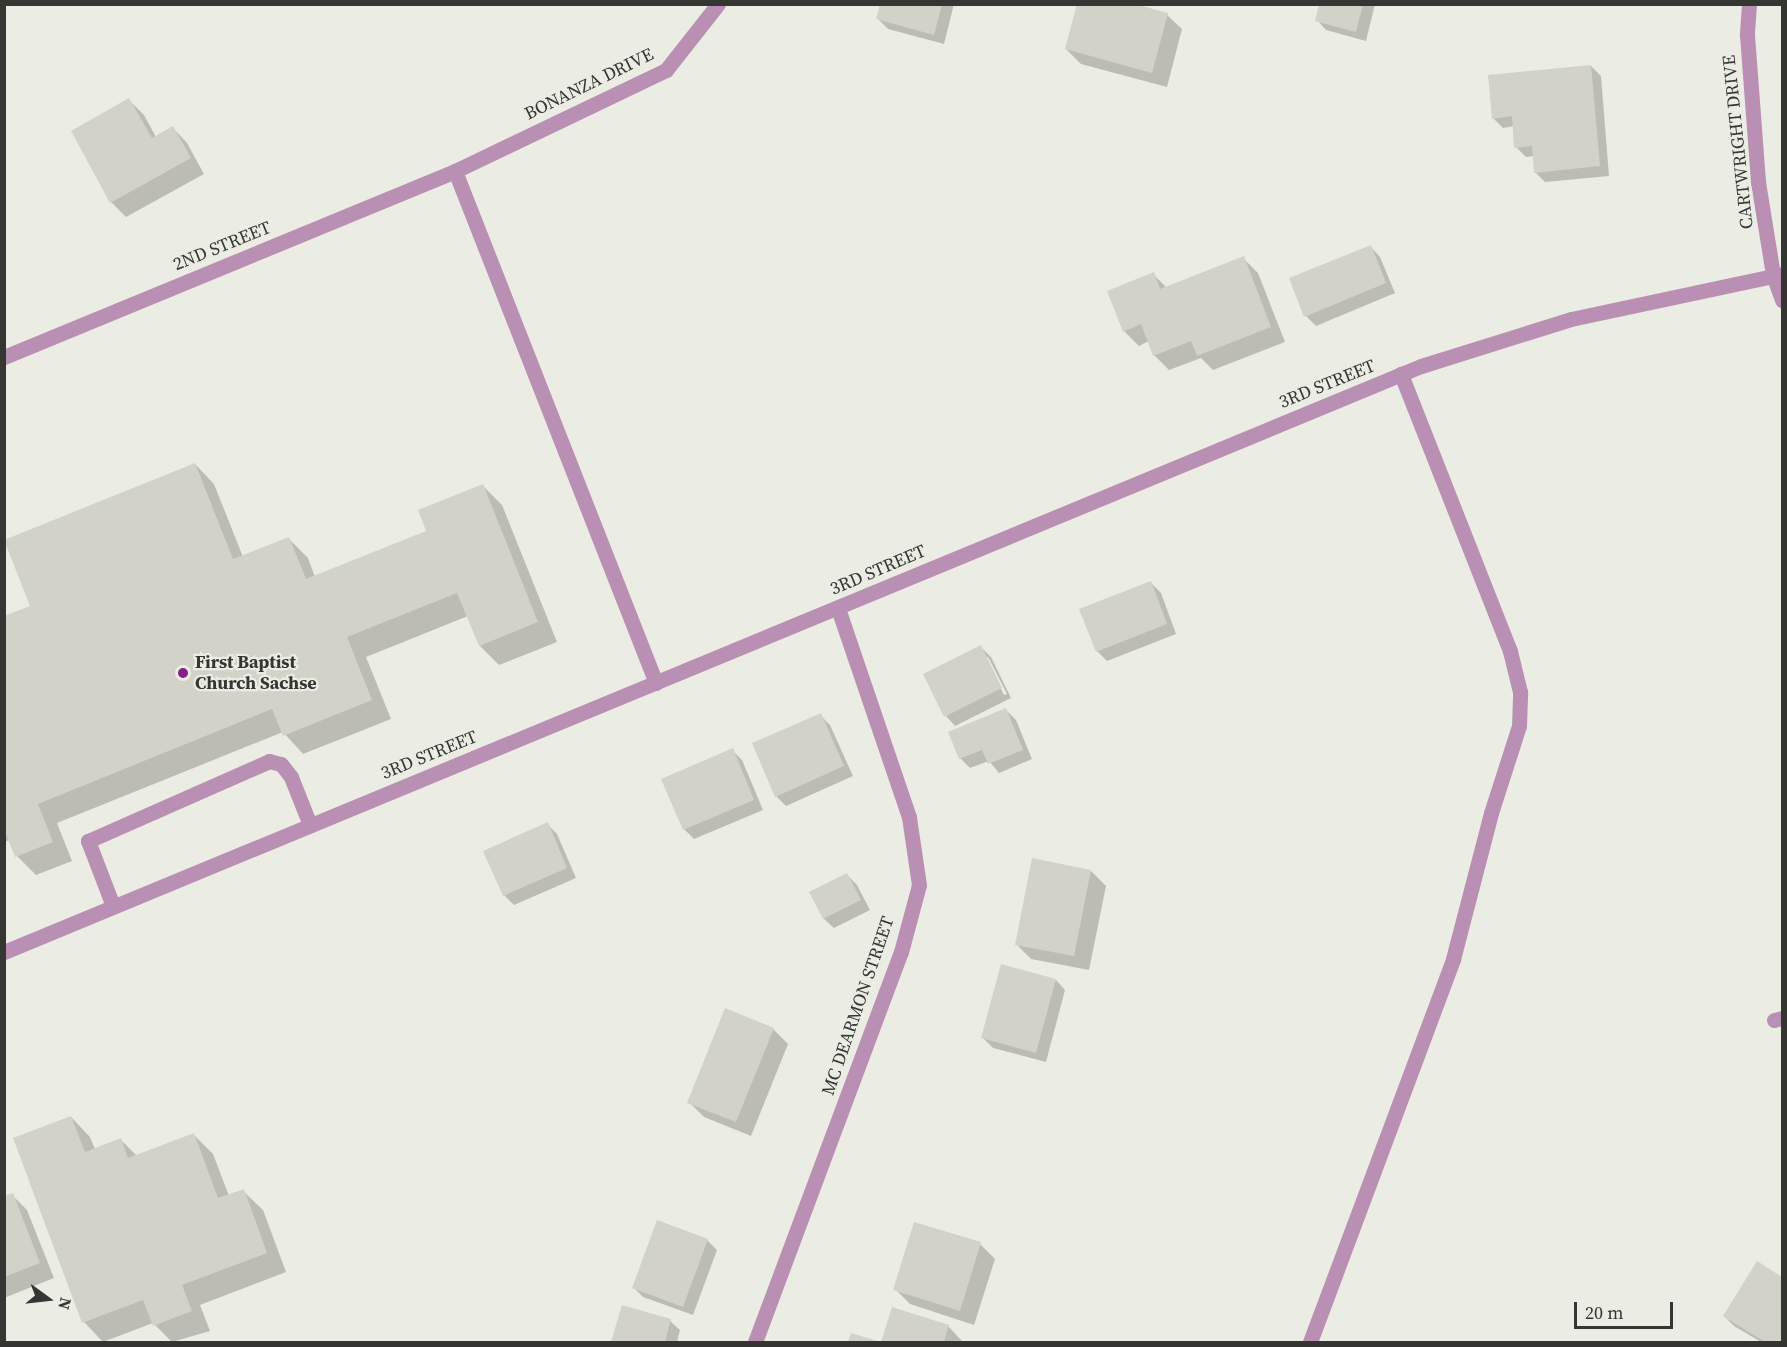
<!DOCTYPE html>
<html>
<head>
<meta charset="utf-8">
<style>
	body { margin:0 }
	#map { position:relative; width:1787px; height:1347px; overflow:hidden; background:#ebece3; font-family:"Source Serif 4",serif }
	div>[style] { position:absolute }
	.shadow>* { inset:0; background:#0003 }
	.building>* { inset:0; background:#d2d2c9 }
	.minor>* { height:15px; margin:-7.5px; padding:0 7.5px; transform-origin:7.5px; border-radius:7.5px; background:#b990b4 }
	.dots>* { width:16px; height:16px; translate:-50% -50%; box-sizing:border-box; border:3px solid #ebece3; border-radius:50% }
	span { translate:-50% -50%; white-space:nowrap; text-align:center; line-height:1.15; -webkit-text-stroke:4.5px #ebece3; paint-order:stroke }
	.street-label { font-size:18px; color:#353532 }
	.poi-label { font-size:18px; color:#353532; font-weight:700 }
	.left { translate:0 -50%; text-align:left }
	.frame { position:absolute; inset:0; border:6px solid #353532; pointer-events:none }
	.north { position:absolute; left:18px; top:1269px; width:60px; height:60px; -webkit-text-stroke:4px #ebece3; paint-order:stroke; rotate:105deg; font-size:16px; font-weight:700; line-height:24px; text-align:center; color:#353532 }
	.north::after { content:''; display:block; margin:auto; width:21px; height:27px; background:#353532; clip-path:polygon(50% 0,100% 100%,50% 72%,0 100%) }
	.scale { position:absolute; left:1574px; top:1302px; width:99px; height:27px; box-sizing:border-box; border:3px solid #353532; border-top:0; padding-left:8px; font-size:18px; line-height:21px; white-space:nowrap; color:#353532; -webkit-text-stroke:4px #ebece3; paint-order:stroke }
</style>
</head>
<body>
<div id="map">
	<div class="shadow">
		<i style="clip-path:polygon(882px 4px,954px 4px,944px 44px,888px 29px,878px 19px)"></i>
		<i style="clip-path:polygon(1321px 4px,1375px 4px,1366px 41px,1326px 30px,1317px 20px)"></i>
		<i style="clip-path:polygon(1167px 15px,1182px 29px,1167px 87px,1081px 64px,1066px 49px)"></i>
		<i style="clip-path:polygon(1591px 66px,1601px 76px,1609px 176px,1545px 182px,1535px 172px,1534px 156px,1526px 157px,1516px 147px,1514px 126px,1503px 128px,1493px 118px)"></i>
		<i style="clip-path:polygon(129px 100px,144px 115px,156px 137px,173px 128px,187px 143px,204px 174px,126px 217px,111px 202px,73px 132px)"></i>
		<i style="clip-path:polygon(1371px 247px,1380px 257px,1395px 293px,1316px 326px,1306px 316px)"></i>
		<i style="clip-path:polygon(1243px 258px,1258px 273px,1285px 342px,1213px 370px,1201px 358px,1169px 370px,1154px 355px,1149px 341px,1139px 346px,1124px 331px,1153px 274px,1167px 288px)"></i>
		<i style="clip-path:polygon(195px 464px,214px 484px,243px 557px,288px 538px,308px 558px,315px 577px,428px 531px,482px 485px,502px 505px,557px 642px,499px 665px,480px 646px,468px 616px,366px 657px,391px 719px,303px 754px,283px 732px,57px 823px,72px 861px,36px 875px,17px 856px,10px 840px,4px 842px,4px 617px,32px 606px)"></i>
		<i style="clip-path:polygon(1151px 583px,1161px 593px,1176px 634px,1107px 661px,1097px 651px)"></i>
		<i style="clip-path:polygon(evenodd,981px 647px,991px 657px,1011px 698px,955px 726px,946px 716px,981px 647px,985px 657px,988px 657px,1007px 694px,1004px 695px,985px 657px)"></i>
		<i style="clip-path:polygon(1006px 710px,1016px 720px,1032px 759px,999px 773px,989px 761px,970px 768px,960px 758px)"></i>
		<i style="clip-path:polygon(820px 715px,830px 725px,853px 776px,786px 806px,776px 796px)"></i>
		<i style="clip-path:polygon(732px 750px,742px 760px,763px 810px,694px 839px,684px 829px)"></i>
		<i style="clip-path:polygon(547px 824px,557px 834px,576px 878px,514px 905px,504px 895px)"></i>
		<i style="clip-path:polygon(1091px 871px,1106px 886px,1089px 970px,1031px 959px,1016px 944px)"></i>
		<i style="clip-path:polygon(847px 875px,857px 885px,870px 910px,834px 928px,824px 919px,811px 893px)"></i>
		<i style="clip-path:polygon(1056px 980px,1065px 990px,1046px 1062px,993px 1048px,983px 1038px)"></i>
		<i style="clip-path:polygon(773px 1029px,788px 1044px,751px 1136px,704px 1117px,689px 1102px)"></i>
		<i style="clip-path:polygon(71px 1117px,90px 1137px,95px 1149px,121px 1140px,137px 1156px,194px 1135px,213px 1154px,229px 1196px,243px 1191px,263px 1210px,286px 1272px,200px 1305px,210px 1331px,172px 1342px,153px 1323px,103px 1342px,84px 1322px)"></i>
		<i style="clip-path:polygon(12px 1195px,27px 1210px,54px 1278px,4px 1298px,4px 1198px)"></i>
		<i style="clip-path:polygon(707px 1240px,717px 1250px,693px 1315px,643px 1297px,633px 1287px)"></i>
		<i style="clip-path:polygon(980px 1244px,995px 1259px,974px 1325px,910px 1304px,895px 1289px)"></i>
		<i style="clip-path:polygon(1757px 1263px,1782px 1279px,1782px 1342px,1761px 1342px,1734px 1326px,1724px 1316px)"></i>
		<i style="clip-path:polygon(623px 1307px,670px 1321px,680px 1330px,677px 1342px,613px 1342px)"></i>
		<i style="clip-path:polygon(893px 1309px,948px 1326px,963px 1342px,883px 1342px)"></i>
	</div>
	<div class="building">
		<i style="clip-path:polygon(880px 4px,942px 4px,934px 35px,876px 19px)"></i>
		<i style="clip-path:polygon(1077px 4px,1135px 4px,1168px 13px,1152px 73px,1065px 49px)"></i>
		<i style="clip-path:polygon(1319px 4px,1363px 4px,1356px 32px,1315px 21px)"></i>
		<i style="clip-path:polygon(1591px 65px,1600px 166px,1534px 173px,1532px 146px,1514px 148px,1512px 116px,1492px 119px,1488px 75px)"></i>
		<i style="clip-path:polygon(129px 98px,152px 138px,173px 126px,191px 158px,110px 203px,71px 131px)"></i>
		<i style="clip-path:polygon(1371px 245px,1386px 283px,1304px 317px,1289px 278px)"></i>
		<i style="clip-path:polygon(1244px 256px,1271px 327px,1197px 356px,1191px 341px,1153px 356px,1141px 324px,1123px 332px,1107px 291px,1154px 272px,1160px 289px)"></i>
		<i style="clip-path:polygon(195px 463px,233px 559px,289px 537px,306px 579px,426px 531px,418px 510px,483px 484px,538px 622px,479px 646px,457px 593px,347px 637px,372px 700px,283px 736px,272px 709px,38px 804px,53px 842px,15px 857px,4px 829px,4px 616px,30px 606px,4px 540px)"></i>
		<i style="clip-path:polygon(1151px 581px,1167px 624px,1096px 652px,1079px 609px)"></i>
		<i style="clip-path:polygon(981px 645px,1002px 688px,944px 717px,923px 674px)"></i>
		<i style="clip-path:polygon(1006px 708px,1023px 750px,988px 764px,982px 750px,959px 759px,948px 732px)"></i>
		<i style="clip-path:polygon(821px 713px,844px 766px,775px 797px,752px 743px)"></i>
		<i style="clip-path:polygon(733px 748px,754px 800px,683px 830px,661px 779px)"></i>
		<i style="clip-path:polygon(548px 822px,567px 868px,503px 896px,483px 851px)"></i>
		<i style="clip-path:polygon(1032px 858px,1091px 870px,1074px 956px,1015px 945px)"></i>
		<i style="clip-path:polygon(847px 873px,861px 900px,823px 919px,809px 892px)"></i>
		<i style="clip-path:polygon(1001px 964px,1056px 979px,1036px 1053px,981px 1038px)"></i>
		<i style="clip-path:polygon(725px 1008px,774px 1028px,736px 1122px,687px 1103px)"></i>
		<i style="clip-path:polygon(71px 1116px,85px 1152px,121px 1138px,128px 1158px,194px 1133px,218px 1198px,244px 1189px,267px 1253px,182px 1285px,192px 1311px,153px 1326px,143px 1300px,82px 1323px,13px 1138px)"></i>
		<i style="clip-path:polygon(13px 1193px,40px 1263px,4px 1277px,4px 1196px)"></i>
		<i style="clip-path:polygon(657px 1220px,708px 1239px,683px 1307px,632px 1288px)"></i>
		<i style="clip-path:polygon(914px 1222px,981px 1242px,960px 1311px,893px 1290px)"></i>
		<i style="clip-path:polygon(1757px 1261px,1782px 1277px,1782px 1342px,1765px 1342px,1723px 1316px)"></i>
		<i style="clip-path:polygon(622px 1305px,671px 1319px,665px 1342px,611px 1342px)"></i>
		<i style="clip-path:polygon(892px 1307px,949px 1325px,944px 1342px,848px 1342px,851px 1333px,881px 1342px)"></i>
	</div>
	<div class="minor">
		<i style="left:1749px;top:4px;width:31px;rotate:94deg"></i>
		<i style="left:1747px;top:35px;width:147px;rotate:85.7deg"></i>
		<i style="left:1758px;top:182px;width:94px;rotate:80.8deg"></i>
		<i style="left:1773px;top:275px;width:27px;rotate:70deg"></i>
		<i style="left:455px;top:171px;width:550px;rotate:68.57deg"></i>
		<i style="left:4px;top:357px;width:488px;rotate:-22.4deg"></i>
		<i style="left:455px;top:171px;width:234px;rotate:-25.6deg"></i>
		<i style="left:666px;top:70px;width:84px;rotate:-51.8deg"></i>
		<i style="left:113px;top:906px;width:70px;rotate:-111deg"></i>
		<i style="left:88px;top:841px;width:198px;rotate:-23.8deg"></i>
		<i style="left:269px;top:761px;width:12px;rotate:14deg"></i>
		<i style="left:281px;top:764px;width:16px;rotate:52deg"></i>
		<i style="left:291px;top:777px;width:52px;rotate:68.4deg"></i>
		<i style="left:4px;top:952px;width:1533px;rotate:-22.47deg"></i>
		<i style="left:1421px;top:366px;width:157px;rotate:-17.4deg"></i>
		<i style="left:1571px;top:319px;width:216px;rotate:-12deg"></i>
		<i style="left:1774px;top:1020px;width:8px;rotate:-14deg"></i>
		<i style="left:755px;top:1342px;width:416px;rotate:-69.5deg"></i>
		<i style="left:901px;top:952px;width:69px;rotate:-75deg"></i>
		<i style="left:919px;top:885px;width:69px;rotate:-98.4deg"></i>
		<i style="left:909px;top:817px;width:221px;rotate:-108.8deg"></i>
		<i style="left:1310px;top:1342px;width:409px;rotate:-69.5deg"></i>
		<i style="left:1453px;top:959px;width:151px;rotate:-75.4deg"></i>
		<i style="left:1491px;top:813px;width:91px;rotate:-72.2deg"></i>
		<i style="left:1519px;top:726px;width:34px;rotate:-88deg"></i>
		<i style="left:1520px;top:692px;width:42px;rotate:-103.7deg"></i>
		<i style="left:1510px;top:651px;width:298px;rotate:-111.5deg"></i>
	</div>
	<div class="dots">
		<i style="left:183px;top:673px;background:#891f84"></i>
	</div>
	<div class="street-label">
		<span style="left:589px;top:84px;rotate:-26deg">BONANZA DRIVE</span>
		<span style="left:1738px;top:142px;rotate:-96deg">CARTWRIGHT DRIVE</span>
		<span style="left:222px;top:246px;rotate:-22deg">2ND STREET</span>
		<span style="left:1327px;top:384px;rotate:-22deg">3RD STREET</span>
		<span style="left:878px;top:570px;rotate:-23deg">3RD STREET</span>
		<span style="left:429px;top:755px;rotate:-22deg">3RD STREET</span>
		<span style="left:858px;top:1006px;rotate:-71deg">MC DEARMON STREET</span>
	</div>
	<div class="poi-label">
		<span class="left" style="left:195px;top:673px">First Baptist<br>Church Sachse</span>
	</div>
	<div class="frame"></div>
	<div class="north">N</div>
	<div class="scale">20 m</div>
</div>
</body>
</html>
